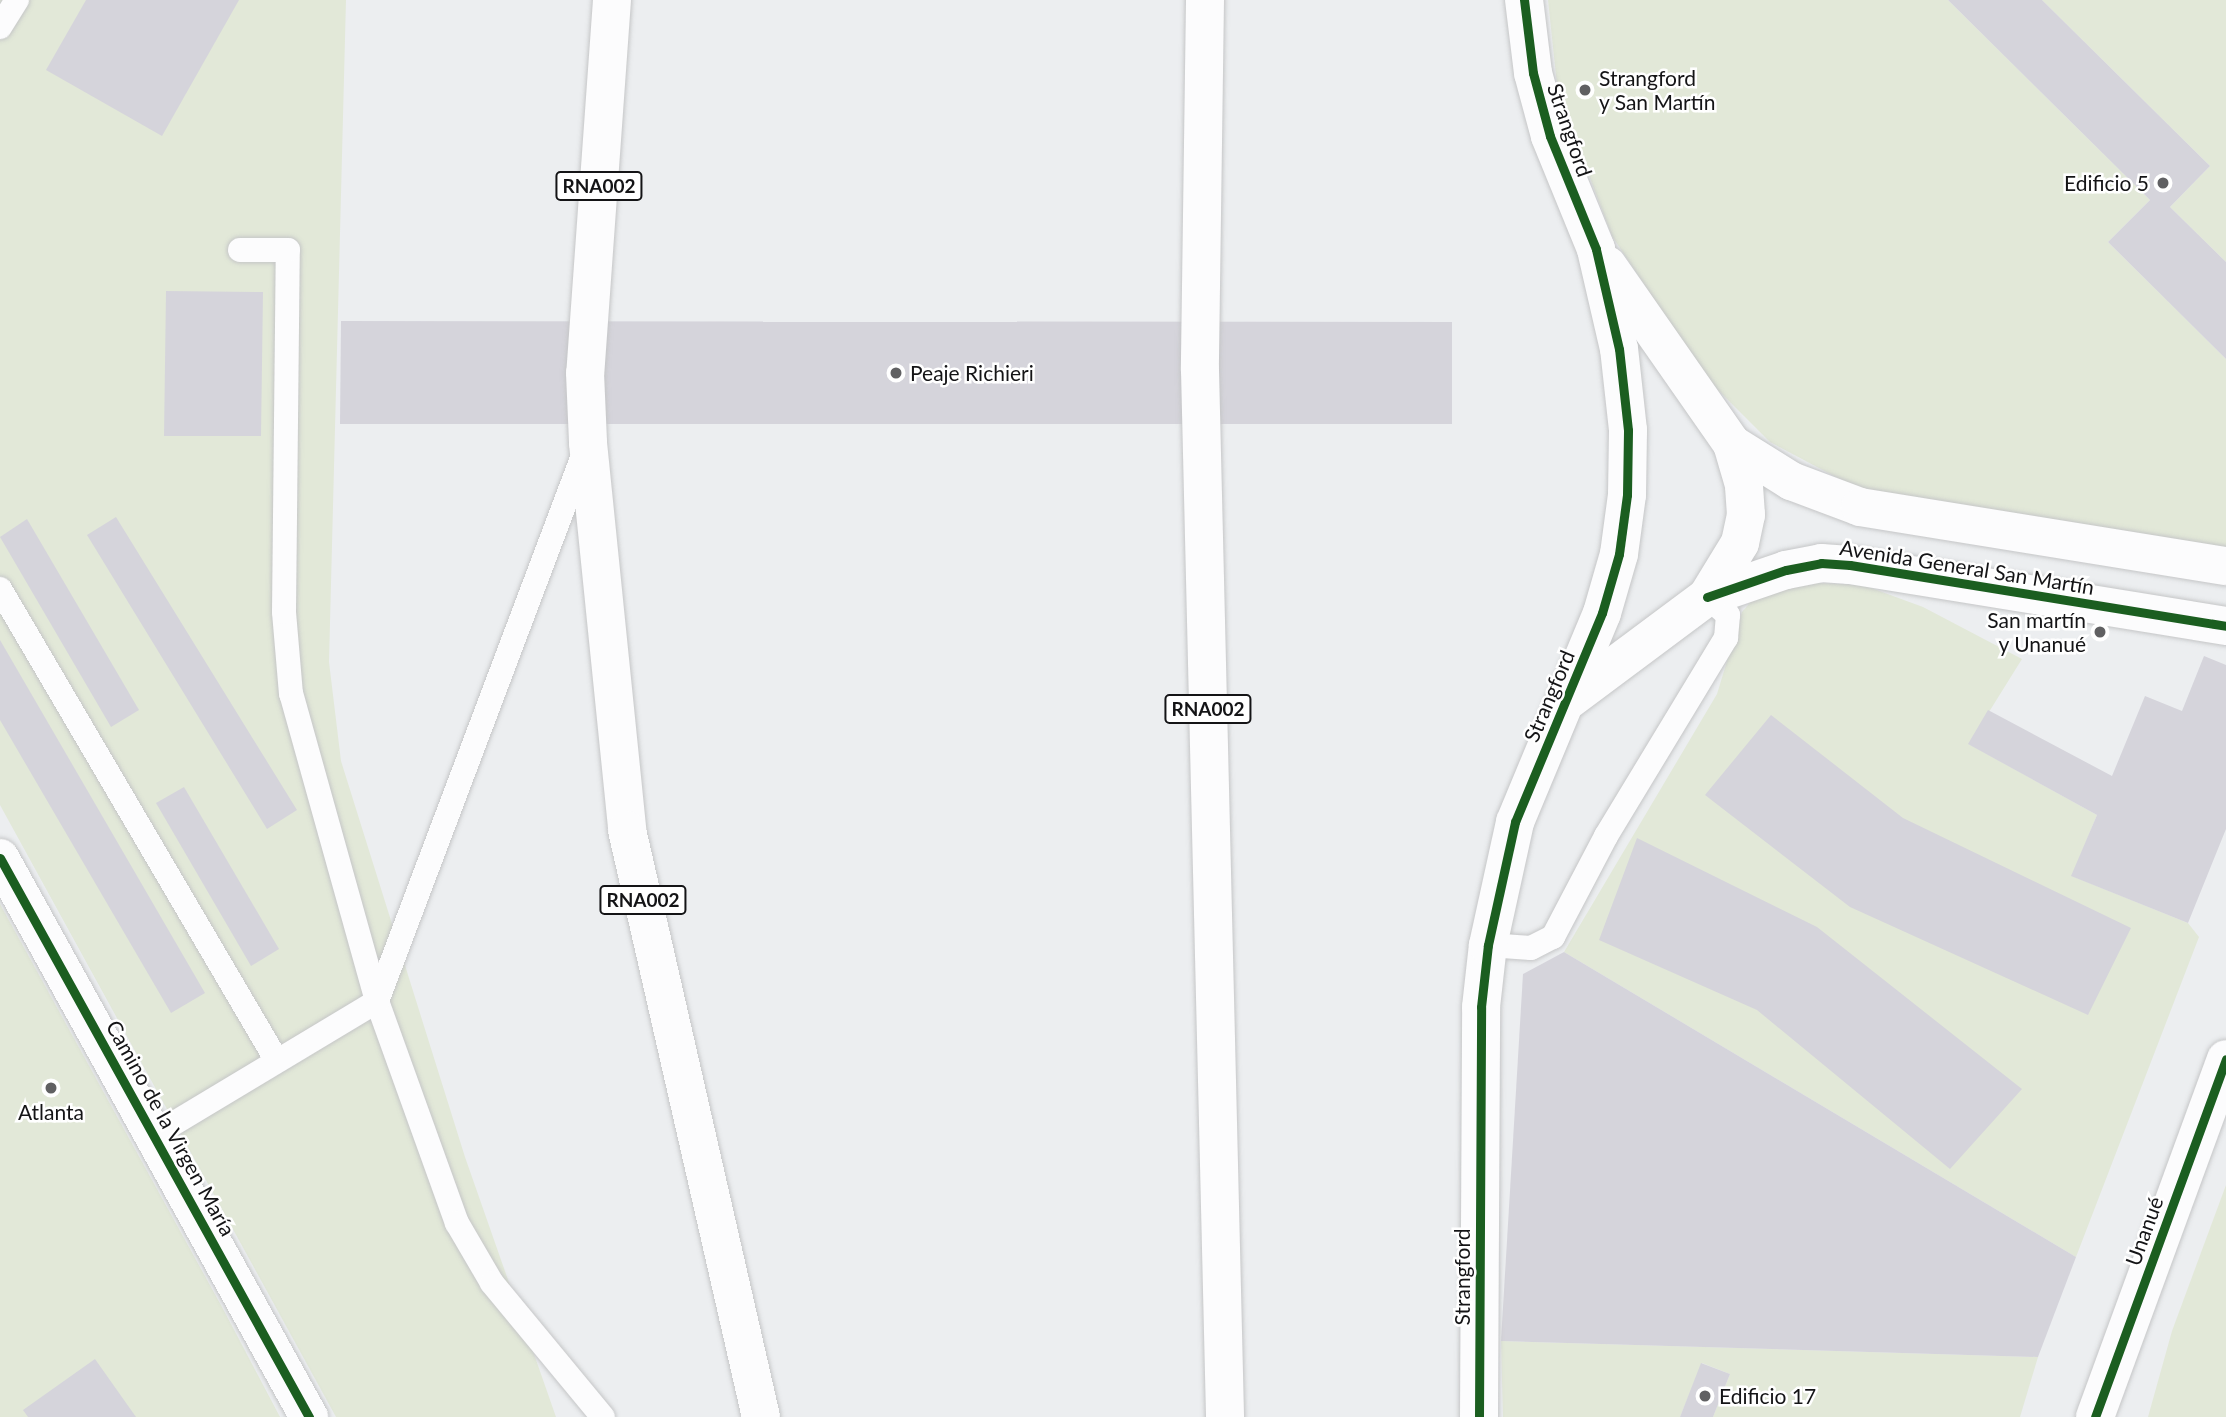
<!DOCTYPE html>
<html>
<head>
<meta charset="utf-8">
<style>
	body { margin:0 }
	#map { position:relative; width:2226px; height:1417px; overflow:hidden; background:#eceef0; font-family:Lato,sans-serif }
	div>[style] { position:absolute }
	.green>* { inset:0; background:#e2e8d8 }
	.building>* { inset:0; background:#d5d4db }
	.roads { filter:drop-shadow(0 0 2px #c5c6c7) drop-shadow(0 0 2px #c5c6c7) }
	.lane>* { height:24px; margin:-12px; padding:0 12px; transform-origin:12px; border-radius:12px; background:#fcfcfd }
	.street>* { height:38px; margin:-19px; padding:0 19px; transform-origin:19px; border-radius:19px; background:#fcfcfd }
	.secondary>* { height:38px; margin:-19px; padding:0 19px; transform-origin:19px; border-radius:19px; background:#fcfcfd }
	.highway>* { height:38px; margin:-19px; padding:0 19px; transform-origin:19px; border-radius:19px; background:#fcfcfd }
	.cycleway>* { height:9px; margin:-4.5px; padding:0 4.5px; transform-origin:4.5px; border-radius:4.5px; background:#1b5e20 }
	.dots>* { width:19px; height:19px; translate:-50% -50%; box-sizing:border-box; border:4px solid #fff; border-radius:50% }
	span { translate:-50% -50%; white-space:nowrap; text-align:center; line-height:1.15; -webkit-text-stroke:5px #fff; paint-order:stroke }
	.shield-label span { padding:2px 5px; background:#fff; border:2px solid; border-radius:5px; -webkit-text-stroke-width:0 }
	.shield-label { font-size:19px; color:#141416; font-weight:700 }
	.poi-label { font-size:21px; color:#141416 }
	.left { translate:0 -50%; text-align:left }
	.right { translate:-100% -50%; text-align:right }
	.street-label { font-size:21px; color:#141416 }
</style>
</head>
<body>
<div id="map">
	<div class="green">
		<i style="clip-path:polygon(0 0,346px 0,329px 662px,341px 761px,465px 1157px,556px 1417px,336px 1417px,0 805px)"></i>
		<i style="clip-path:polygon(1548px 0,1948px 0,2150px 200px,2108px 242px,2226px 359px,2226px 548px,1864px 492px,1770px 442px,1708px 380px,1612px 236px,1558px 94px)"></i>
		<i style="clip-path:polygon(2042px 0,2226px 0,2226px 262px,2170px 207px,2210px 166px)"></i>
		<i style="clip-path:polygon(1796px 582px,1863px 585px,1923px 607px,2022px 659px,1969px 744px,2097px 815px,2072px 876px,2188px 923px,2199px 937px,2076px 1257px,1564px 952px,1717px 694px,1742px 612px,1755px 597px)"></i>
		<i style="clip-path:polygon(0 904px,222px 1307px,280px 1417px,0 1417px)"></i>
		<i style="clip-path:polygon(2226px 1185px,2226px 1417px,2148px 1417px,2172px 1331px)"></i>
		<i style="clip-path:polygon(1501px 1341px,2038px 1357px,2020px 1417px,1713px 1417px,1730px 1374px,1702px 1363px,1680px 1417px,1503px 1417px)"></i>
	</div>
	<div class="building">
		<i style="clip-path:polygon(86px 0,239px 0,162px 136px,46px 70px)"></i>
		<i style="clip-path:polygon(1948px 0,2042px 0,2210px 166px,2170px 207px,2226px 262px,2226px 359px,2108px 242px,2150px 200px)"></i>
		<i style="clip-path:polygon(166px 291px,263px 292px,261px 436px,164px 436px)"></i>
		<i style="clip-path:polygon(341px 321px,1452px 322px,1452px 424px,340px 424px)"></i>
		<i style="clip-path:polygon(116px 517px,297px 810px,267px 829px,87px 535px)"></i>
		<i style="clip-path:polygon(27px 519px,139px 710px,111px 727px,0 537px)"></i>
		<i style="clip-path:polygon(0 640px,205px 993px,171px 1013px,0 720px)"></i>
		<i style="clip-path:polygon(2204px 656px,2226px 665px,2226px 829px,2188px 923px,2071px 876px,2097px 815px,1968px 744px,1988px 710px,2112px 776px,2145px 696px,2182px 711px)"></i>
		<i style="clip-path:polygon(1771px 715px,1903px 818px,2131px 928px,2088px 1015px,1850px 907px,1705px 795px)"></i>
		<i style="clip-path:polygon(184px 787px,279px 949px,251px 966px,156px 803px)"></i>
		<i style="clip-path:polygon(1637px 838px,1817px 927px,2022px 1089px,1950px 1169px,1757px 1010px,1599px 940px)"></i>
		<i style="clip-path:polygon(1564px 952px,2076px 1257px,2038px 1357px,1501px 1341px,1523px 974px)"></i>
		<i style="clip-path:polygon(95px 1359px,136px 1417px,28px 1417px,23px 1410px)"></i>
		<i style="clip-path:polygon(1701px 1363px,1730px 1374px,1713px 1417px,1680px 1417px)"></i>
	</div>
	<div class="roads">
		<div class="lane">
			<i style="left:0;top:27px;width:32px;rotate:-58deg"></i>
			<i style="left:584px;top:453px;width:586px;rotate:110.69deg"></i>
			<i style="left:377px;top:1001px;width:236px;rotate:70.2deg"></i>
			<i style="left:457px;top:1223px;width:69px;rotate:59.7deg"></i>
			<i style="left:492px;top:1283px;width:174px;rotate:50.4deg"></i>
			<i style="left:0;top:589px;width:547px;rotate:59.59deg"></i>
			<i style="left:1488px;top:945px;width:43px;rotate:4deg"></i>
			<i style="left:1531px;top:948px;width:25px;rotate:-27deg"></i>
			<i style="left:1553px;top:937px;width:114px;rotate:-62.3deg"></i>
			<i style="left:1606px;top:836px;width:232px;rotate:-58.8deg"></i>
			<i style="left:1726px;top:638px;width:23px;rotate:-85deg"></i>
			<i style="left:1728px;top:615px;width:28px;rotate:-139deg"></i>
			<i style="left:156px;top:1134px;width:258px;rotate:-31deg"></i>
			<i style="left:377px;top:1001px;width:319px;rotate:-105.6deg"></i>
			<i style="left:291px;top:694px;width:82px;rotate:-94.9deg"></i>
			<i style="left:284px;top:612px;width:362px;rotate:-89.4deg"></i>
			<i style="left:288px;top:250px;width:48px;rotate:180deg"></i>
		</div>
		<div class="street">
			<i style="left:2095px;top:1417px;width:381px;rotate:-69.9deg"></i>
		</div>
		<div class="secondary">
			<i style="left:1732px;top:444px;width:70px;rotate:32.1deg"></i>
			<i style="left:1791px;top:481px;width:74px;rotate:20.6deg"></i>
			<i style="left:1860px;top:507px;width:371px;rotate:9.2deg"></i>
			<i style="left:1707px;top:597px;width:83px;rotate:-18.9deg"></i>
			<i style="left:1786px;top:570px;width:36px;rotate:-11deg"></i>
			<i style="left:1821px;top:563px;width:29px;rotate:4deg"></i>
			<i style="left:1850px;top:565px;width:381px;rotate:9.2deg"></i>
			<i style="left:1570px;top:699px;width:171px;rotate:-36.7deg"></i>
			<i style="left:1707px;top:597px;width:63px;rotate:-58.6deg"></i>
			<i style="left:1740px;top:543px;width:29px;rotate:-78deg"></i>
			<i style="left:1746px;top:515px;width:30px;rotate:-94deg"></i>
			<i style="left:1744px;top:485px;width:43px;rotate:-106.3deg"></i>
			<i style="left:1732px;top:444px;width:218px;rotate:-124.9deg"></i>
			<i style="left:0;top:858px;width:639px;rotate:61.07deg"></i>
			<i style="left:1479px;top:1417px;width:410px;rotate:-89.7deg"></i>
			<i style="left:1481px;top:1007px;width:62px;rotate:-83.6deg"></i>
			<i style="left:1488px;top:945px;width:126px;rotate:-77.6deg"></i>
			<i style="left:1515px;top:822px;width:226px;rotate:-67.4deg"></i>
			<i style="left:1602px;top:613px;width:61px;rotate:-73.9deg"></i>
			<i style="left:1619px;top:554px;width:60px;rotate:-82.3deg"></i>
			<i style="left:1627px;top:495px;width:65px;rotate:-89.1deg"></i>
			<i style="left:1628px;top:430px;width:81px;rotate:-96.3deg"></i>
			<i style="left:1619px;top:349px;width:103px;rotate:-103deg"></i>
			<i style="left:1596px;top:249px;width:122px;rotate:-112.2deg"></i>
			<i style="left:1550px;top:136px;width:65px;rotate:-105.1deg"></i>
			<i style="left:1533px;top:73px;width:74px;rotate:-97deg"></i>
		</div>
		<div class="highway">
			<i style="left:612px;top:0;width:374px;rotate:94.1deg"></i>
			<i style="left:585px;top:373px;width:70px;rotate:87.5deg"></i>
			<i style="left:588px;top:443px;width:389px;rotate:84.2deg"></i>
			<i style="left:627px;top:830px;width:602px;rotate:77.14deg"></i>
			<i style="left:1205px;top:0;width:370px;rotate:90.8deg"></i>
			<i style="left:1200px;top:370px;width:1047px;rotate:88.63deg"></i>
		</div>
	</div>
	<div class="cycleway">
		<i style="left:1707px;top:597px;width:83px;rotate:-18.9deg"></i>
		<i style="left:1786px;top:570px;width:36px;rotate:-11deg"></i>
		<i style="left:1821px;top:563px;width:29px;rotate:4deg"></i>
		<i style="left:1850px;top:565px;width:381px;rotate:9.2deg"></i>
		<i style="left:0;top:858px;width:639px;rotate:61.07deg"></i>
		<i style="left:1479px;top:1417px;width:410px;rotate:-89.7deg"></i>
		<i style="left:1481px;top:1007px;width:62px;rotate:-83.6deg"></i>
		<i style="left:1488px;top:945px;width:126px;rotate:-77.6deg"></i>
		<i style="left:1515px;top:822px;width:226px;rotate:-67.4deg"></i>
		<i style="left:1602px;top:613px;width:61px;rotate:-73.9deg"></i>
		<i style="left:1619px;top:554px;width:60px;rotate:-82.3deg"></i>
		<i style="left:1627px;top:495px;width:65px;rotate:-89.1deg"></i>
		<i style="left:1628px;top:430px;width:81px;rotate:-96.3deg"></i>
		<i style="left:1619px;top:349px;width:103px;rotate:-103deg"></i>
		<i style="left:1596px;top:249px;width:122px;rotate:-112.2deg"></i>
		<i style="left:1550px;top:136px;width:65px;rotate:-105.1deg"></i>
		<i style="left:1533px;top:73px;width:74px;rotate:-97deg"></i>
		<i style="left:2095px;top:1417px;width:381px;rotate:-69.9deg"></i>
	</div>
	<div class="dots">
		<i style="left:1585px;top:90px;background:#606062"></i>
		<i style="left:2163px;top:183px;background:#606062"></i>
		<i style="left:896px;top:373px;background:#606062"></i>
		<i style="left:2100px;top:632px;background:#606062"></i>
		<i style="left:51px;top:1088px;background:#606062"></i>
		<i style="left:1705px;top:1396px;background:#606062"></i>
	</div>
	<div class="shield-label">
		<span style="left:599px;top:186px">RNA002</span>
		<span style="left:1208px;top:709px">RNA002</span>
		<span style="left:643px;top:900px">RNA002</span>
	</div>
	<div class="poi-label">
		<span class="left" style="left:1599px;top:90px">Strangford<br>y San Martín</span>
		<span class="right" style="left:2149px;top:183px">Edificio 5</span>
		<span class="left" style="left:910px;top:373px">Peaje Richieri</span>
		<span class="right" style="left:2086px;top:632px">San martín<br>y Unanué</span>
		<span style="left:51px;top:1112px">Atlanta</span>
		<span class="left" style="left:1719px;top:1396px">Edificio 17</span>
	</div>
	<div class="street-label">
		<span style="left:1570px;top:130px;rotate:71deg">Strangford</span>
		<span style="left:1967px;top:567px;rotate:9deg">Avenida General San Martín</span>
		<span style="left:1549px;top:696px;rotate:-67deg">Strangford</span>
		<span style="left:171px;top:1128px;rotate:61deg">Camino de la Virgen María</span>
		<span style="left:2144px;top:1231px;rotate:-70deg">Unanué</span>
		<span style="left:1462px;top:1277px;rotate:-90deg">Strangford</span>
	</div>
</div>
</body>
</html>
